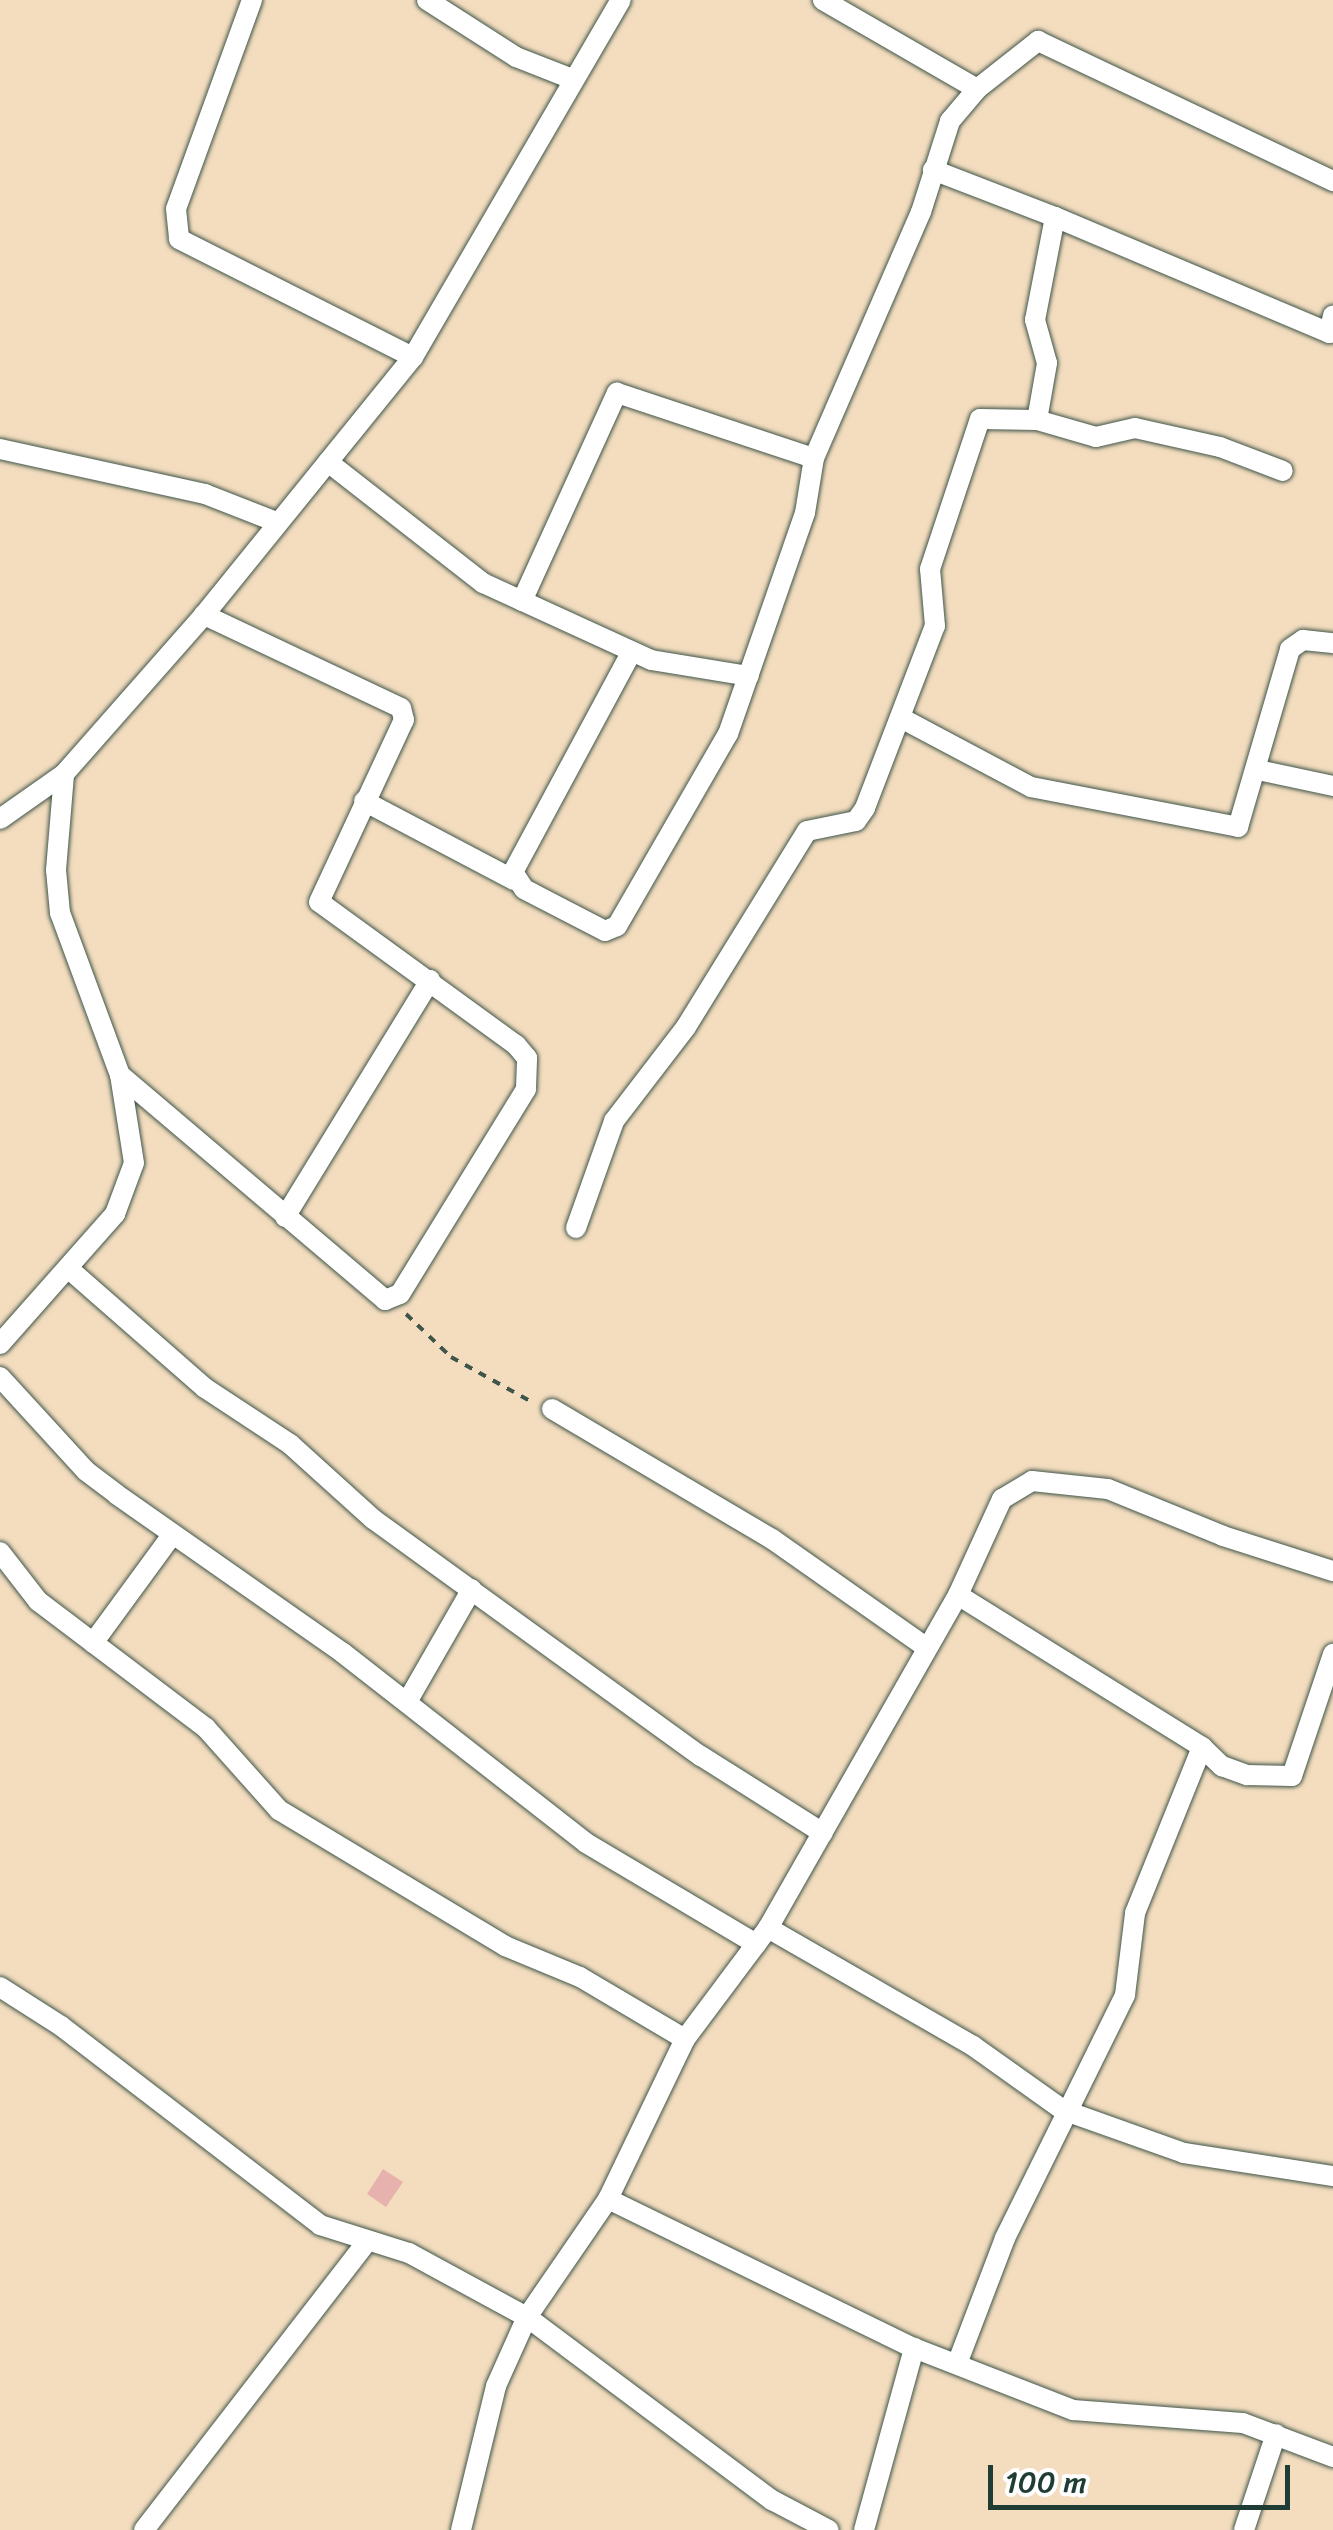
<!DOCTYPE html>
<html>
<head>
<meta charset="utf-8">
<style>
	body { margin:0 }
	#map { position:relative; width:1333px; height:2530px; overflow:hidden; background:#f4ddbf; font-family:Sriracha,sans-serif }
	div>[style] { position:absolute }
	.building>* { inset:0; background:#e7b2ad }
	.path>* { height:4px; margin-top:-2px; transform-origin:0; background:repeating-linear-gradient(90deg,#3f5549 0 8px,transparent 0 16px) }
	.roads { filter:drop-shadow(0 0 2px #3f5549) drop-shadow(0 0 2px #3f5549) }
	.minor>* { height:20px; margin:-10px; padding:0 10px; transform-origin:10px; border-radius:10px; background:#fff }
	span { translate:-50% -50%; white-space:nowrap; text-align:center; line-height:1.15; -webkit-text-stroke:10px #fff; paint-order:stroke }
	.scale { position:absolute; left:988px; top:2465px; width:302px; height:45px; box-sizing:border-box; border:5px solid #1f3d34; border-top:0; padding-left:12px; font-size:30px; line-height:35px; white-space:nowrap; color:#1f3d34; -webkit-text-stroke:8px #fff; paint-order:stroke }
</style>
</head>
<body>
<div id="map">
	<div class="building">
		<i style="clip-path:polygon(383px 2169px,403px 2182px,386px 2207px,367px 2194px)"></i>
	</div>
	<div class="path">
		<i style="left:406px;top:1314px;width:62px;rotate:43.7deg"></i>
		<i style="left:451px;top:1357px;width:93px;rotate:29.1deg"></i>
	</div>
	<div class="roads">
		<div class="minor">
			<i style="left:252px;top:0;width:222px;rotate:110deg"></i>
			<i style="left:176px;top:209px;width:30px;rotate:84deg"></i>
			<i style="left:179px;top:239px;width:262px;rotate:26.8deg"></i>
			<i style="left:427px;top:0;width:106px;rotate:32.6deg"></i>
			<i style="left:516px;top:57px;width:60px;rotate:21.4deg"></i>
			<i style="left:977px;top:89px;width:78px;rotate:-38.2deg"></i>
			<i style="left:1038px;top:41px;width:327px;rotate:25.4deg"></i>
			<i style="left:1055px;top:217px;width:298px;rotate:22.9deg"></i>
			<i style="left:1329px;top:333px;width:18px;rotate:-77deg"></i>
			<i style="left:1037px;top:420px;width:61px;rotate:16.1deg"></i>
			<i style="left:1096px;top:437px;width:40px;rotate:-13deg"></i>
			<i style="left:1135px;top:428px;width:87px;rotate:12.6deg"></i>
			<i style="left:1220px;top:447px;width:67px;rotate:20.9deg"></i>
			<i style="left:0;top:449px;width:210px;rotate:12.4deg"></i>
			<i style="left:205px;top:494px;width:74px;rotate:21.4deg"></i>
			<i style="left:328px;top:462px;width:197px;rotate:38deg"></i>
			<i style="left:483px;top:583px;width:185px;rotate:24.6deg"></i>
			<i style="left:651px;top:660px;width:99px;rotate:9.3deg"></i>
			<i style="left:522px;top:601px;width:229px;rotate:-65.5deg"></i>
			<i style="left:617px;top:393px;width:207px;rotate:18.3deg"></i>
			<i style="left:631px;top:653px;width:249px;rotate:118.3deg"></i>
			<i style="left:513px;top:872px;width:20px;rotate:57deg"></i>
			<i style="left:524px;top:889px;width:91px;rotate:27.4deg"></i>
			<i style="left:605px;top:931px;width:13px;rotate:-23deg"></i>
			<i style="left:617px;top:926px;width:222px;rotate:-60deg"></i>
			<i style="left:728px;top:734px;width:234px;rotate:-70.8deg"></i>
			<i style="left:805px;top:513px;width:56px;rotate:-80.7deg"></i>
			<i style="left:814px;top:458px;width:268px;rotate:-66.5deg"></i>
			<i style="left:921px;top:212px;width:96px;rotate:-72.3deg"></i>
			<i style="left:950px;top:121px;width:42px;rotate:-49.8deg"></i>
			<i style="left:977px;top:89px;width:178px;rotate:-150deg"></i>
			<i style="left:903px;top:719px;width:145px;rotate:28deg"></i>
			<i style="left:1031px;top:787px;width:211px;rotate:10.9deg"></i>
			<i style="left:1238px;top:827px;width:185px;rotate:-73.7deg"></i>
			<i style="left:1290px;top:649px;width:16px;rotate:-35deg"></i>
			<i style="left:1303px;top:640px;width:30px;rotate:6deg"></i>
			<i style="left:1258px;top:770px;width:77px;rotate:12deg"></i>
			<i style="left:364px;top:801px;width:170px;rotate:27.8deg"></i>
			<i style="left:0;top:819px;width:78px;rotate:-35.1deg"></i>
			<i style="left:120px;top:1075px;width:348px;rotate:40.3deg"></i>
			<i style="left:385px;top:1300px;width:16px;rotate:-22deg"></i>
			<i style="left:400px;top:1294px;width:241px;rotate:-58.4deg"></i>
			<i style="left:526px;top:1089px;width:31px;rotate:-88deg"></i>
			<i style="left:527px;top:1058px;width:17px;rotate:-130deg"></i>
			<i style="left:516px;top:1045px;width:243px;rotate:-144deg"></i>
			<i style="left:319px;top:902px;width:201px;rotate:-65deg"></i>
			<i style="left:404px;top:720px;width:12px;rotate:-104deg"></i>
			<i style="left:401px;top:708px;width:218px;rotate:-154.7deg"></i>
			<i style="left:285px;top:1217px;width:278px;rotate:-58.5deg"></i>
			<i style="left:576px;top:1228px;width:114px;rotate:-70.4deg"></i>
			<i style="left:614px;top:1121px;width:118px;rotate:-52.5deg"></i>
			<i style="left:686px;top:1027px;width:230px;rotate:-58.3deg"></i>
			<i style="left:807px;top:831px;width:50px;rotate:-11.5deg"></i>
			<i style="left:856px;top:821px;width:16px;rotate:-55deg"></i>
			<i style="left:865px;top:808px;width:195px;rotate:-69deg"></i>
			<i style="left:935px;top:626px;width:57px;rotate:-95deg"></i>
			<i style="left:930px;top:569px;width:158px;rotate:-71.6deg"></i>
			<i style="left:980px;top:419px;width:57px;rotate:1deg"></i>
			<i style="left:1037px;top:420px;width:58px;rotate:-80deg"></i>
			<i style="left:1047px;top:363px;width:45px;rotate:-105.6deg"></i>
			<i style="left:1035px;top:320px;width:105px;rotate:-79deg"></i>
			<i style="left:1055px;top:217px;width:131px;rotate:-158.9deg"></i>
			<i style="left:69px;top:1269px;width:181px;rotate:41.2deg"></i>
			<i style="left:205px;top:1388px;width:102px;rotate:33.4deg"></i>
			<i style="left:290px;top:1444px;width:112px;rotate:42.1deg"></i>
			<i style="left:373px;top:1519px;width:405px;rotate:35.9deg"></i>
			<i style="left:701px;top:1756px;width:144px;rotate:32.3deg"></i>
			<i style="left:0;top:1344px;width:174px;rotate:-48.5deg"></i>
			<i style="left:115px;top:1214px;width:54px;rotate:-69.6deg"></i>
			<i style="left:134px;top:1163px;width:89px;rotate:-99deg"></i>
			<i style="left:120px;top:1075px;width:173px;rotate:-110.3deg"></i>
			<i style="left:60px;top:913px;width:43px;rotate:-95.3deg"></i>
			<i style="left:56px;top:870px;width:96px;rotate:-85.2deg"></i>
			<i style="left:64px;top:774px;width:212px;rotate:-48.6deg"></i>
			<i style="left:204px;top:615px;width:332px;rotate:-51deg"></i>
			<i style="left:413px;top:357px;width:413px;rotate:-59.8deg"></i>
			<i style="left:0;top:1377px;width:127px;rotate:47.5deg"></i>
			<i style="left:86px;top:1471px;width:38px;rotate:37deg"></i>
			<i style="left:116px;top:1494px;width:277px;rotate:35deg"></i>
			<i style="left:343px;top:1653px;width:308px;rotate:38deg"></i>
			<i style="left:586px;top:1843px;width:198px;rotate:30.7deg"></i>
			<i style="left:552px;top:1409px;width:256px;rotate:30.6deg"></i>
			<i style="left:772px;top:1539px;width:189px;rotate:35.1deg"></i>
			<i style="left:0;top:1552px;width:62px;rotate:52.2deg"></i>
			<i style="left:38px;top:1601px;width:211px;rotate:37.1deg"></i>
			<i style="left:206px;top:1728px;width:110px;rotate:48.3deg"></i>
			<i style="left:279px;top:1810px;width:264px;rotate:31deg"></i>
			<i style="left:505px;top:1946px;width:81px;rotate:22.5deg"></i>
			<i style="left:580px;top:1977px;width:122px;rotate:30.6deg"></i>
			<i style="left:93px;top:1643px;width:134px;rotate:-53.8deg"></i>
			<i style="left:407px;top:1702px;width:130px;rotate:-60.1deg"></i>
			<i style="left:1202px;top:1747px;width:28px;rotate:44deg"></i>
			<i style="left:1222px;top:1766px;width:27px;rotate:20deg"></i>
			<i style="left:1247px;top:1775px;width:45px;rotate:1.3deg"></i>
			<i style="left:1292px;top:1776px;width:129px;rotate:-71.4deg"></i>
			<i style="left:768px;top:1928px;width:237px;rotate:29.9deg"></i>
			<i style="left:973px;top:2046px;width:110px;rotate:35.4deg"></i>
			<i style="left:1063px;top:2110px;width:128px;rotate:19.6deg"></i>
			<i style="left:1184px;top:2153px;width:151px;rotate:8.8deg"></i>
			<i style="left:0;top:1987px;width:72px;rotate:32.6deg"></i>
			<i style="left:61px;top:2026px;width:327px;rotate:37.5deg"></i>
			<i style="left:320px;top:2225px;width:93px;rotate:17.5deg"></i>
			<i style="left:409px;top:2253px;width:134px;rotate:28.5deg"></i>
			<i style="left:527px;top:2317px;width:306px;rotate:36.8deg"></i>
			<i style="left:772px;top:2500px;width:64px;rotate:27.8deg"></i>
			<i style="left:608px;top:2199px;width:340px;rotate:26deg"></i>
			<i style="left:914px;top:2348px;width:171px;rotate:21.3deg"></i>
			<i style="left:1073px;top:2410px;width:170px;rotate:4.4deg"></i>
			<i style="left:1243px;top:2423px;width:96px;rotate:20.7deg"></i>
			<i style="left:957px;top:2364px;width:135px;rotate:-69.1deg"></i>
			<i style="left:1005px;top:2238px;width:271px;rotate:-63.7deg"></i>
			<i style="left:1125px;top:1995px;width:83px;rotate:-83deg"></i>
			<i style="left:1135px;top:1913px;width:179px;rotate:-68deg"></i>
			<i style="left:1202px;top:1747px;width:287px;rotate:-148.1deg"></i>
			<i style="left:144px;top:2530px;width:365px;rotate:-52.3deg"></i>
			<i style="left:461px;top:2530px;width:148px;rotate:-76.3deg"></i>
			<i style="left:496px;top:2386px;width:76px;rotate:-65.8deg"></i>
			<i style="left:527px;top:2317px;width:143px;rotate:-55.5deg"></i>
			<i style="left:608px;top:2199px;width:178px;rotate:-64.3deg"></i>
			<i style="left:685px;top:2039px;width:139px;rotate:-53.2deg"></i>
			<i style="left:768px;top:1928px;width:383px;rotate:-60.3deg"></i>
			<i style="left:958px;top:1595px;width:106px;rotate:-65.4deg"></i>
			<i style="left:1002px;top:1499px;width:35px;rotate:-31deg"></i>
			<i style="left:1032px;top:1481px;width:76px;rotate:6deg"></i>
			<i style="left:1108px;top:1489px;width:124px;rotate:22.2deg"></i>
			<i style="left:1223px;top:1536px;width:115px;rotate:17.7deg"></i>
			<i style="left:864px;top:2530px;width:189px;rotate:-74.6deg"></i>
			<i style="left:1244px;top:2530px;width:101px;rotate:-71.6deg"></i>
		</div>
	</div>
	<div class="scale">100 m</div>
</div>
</body>
</html>
